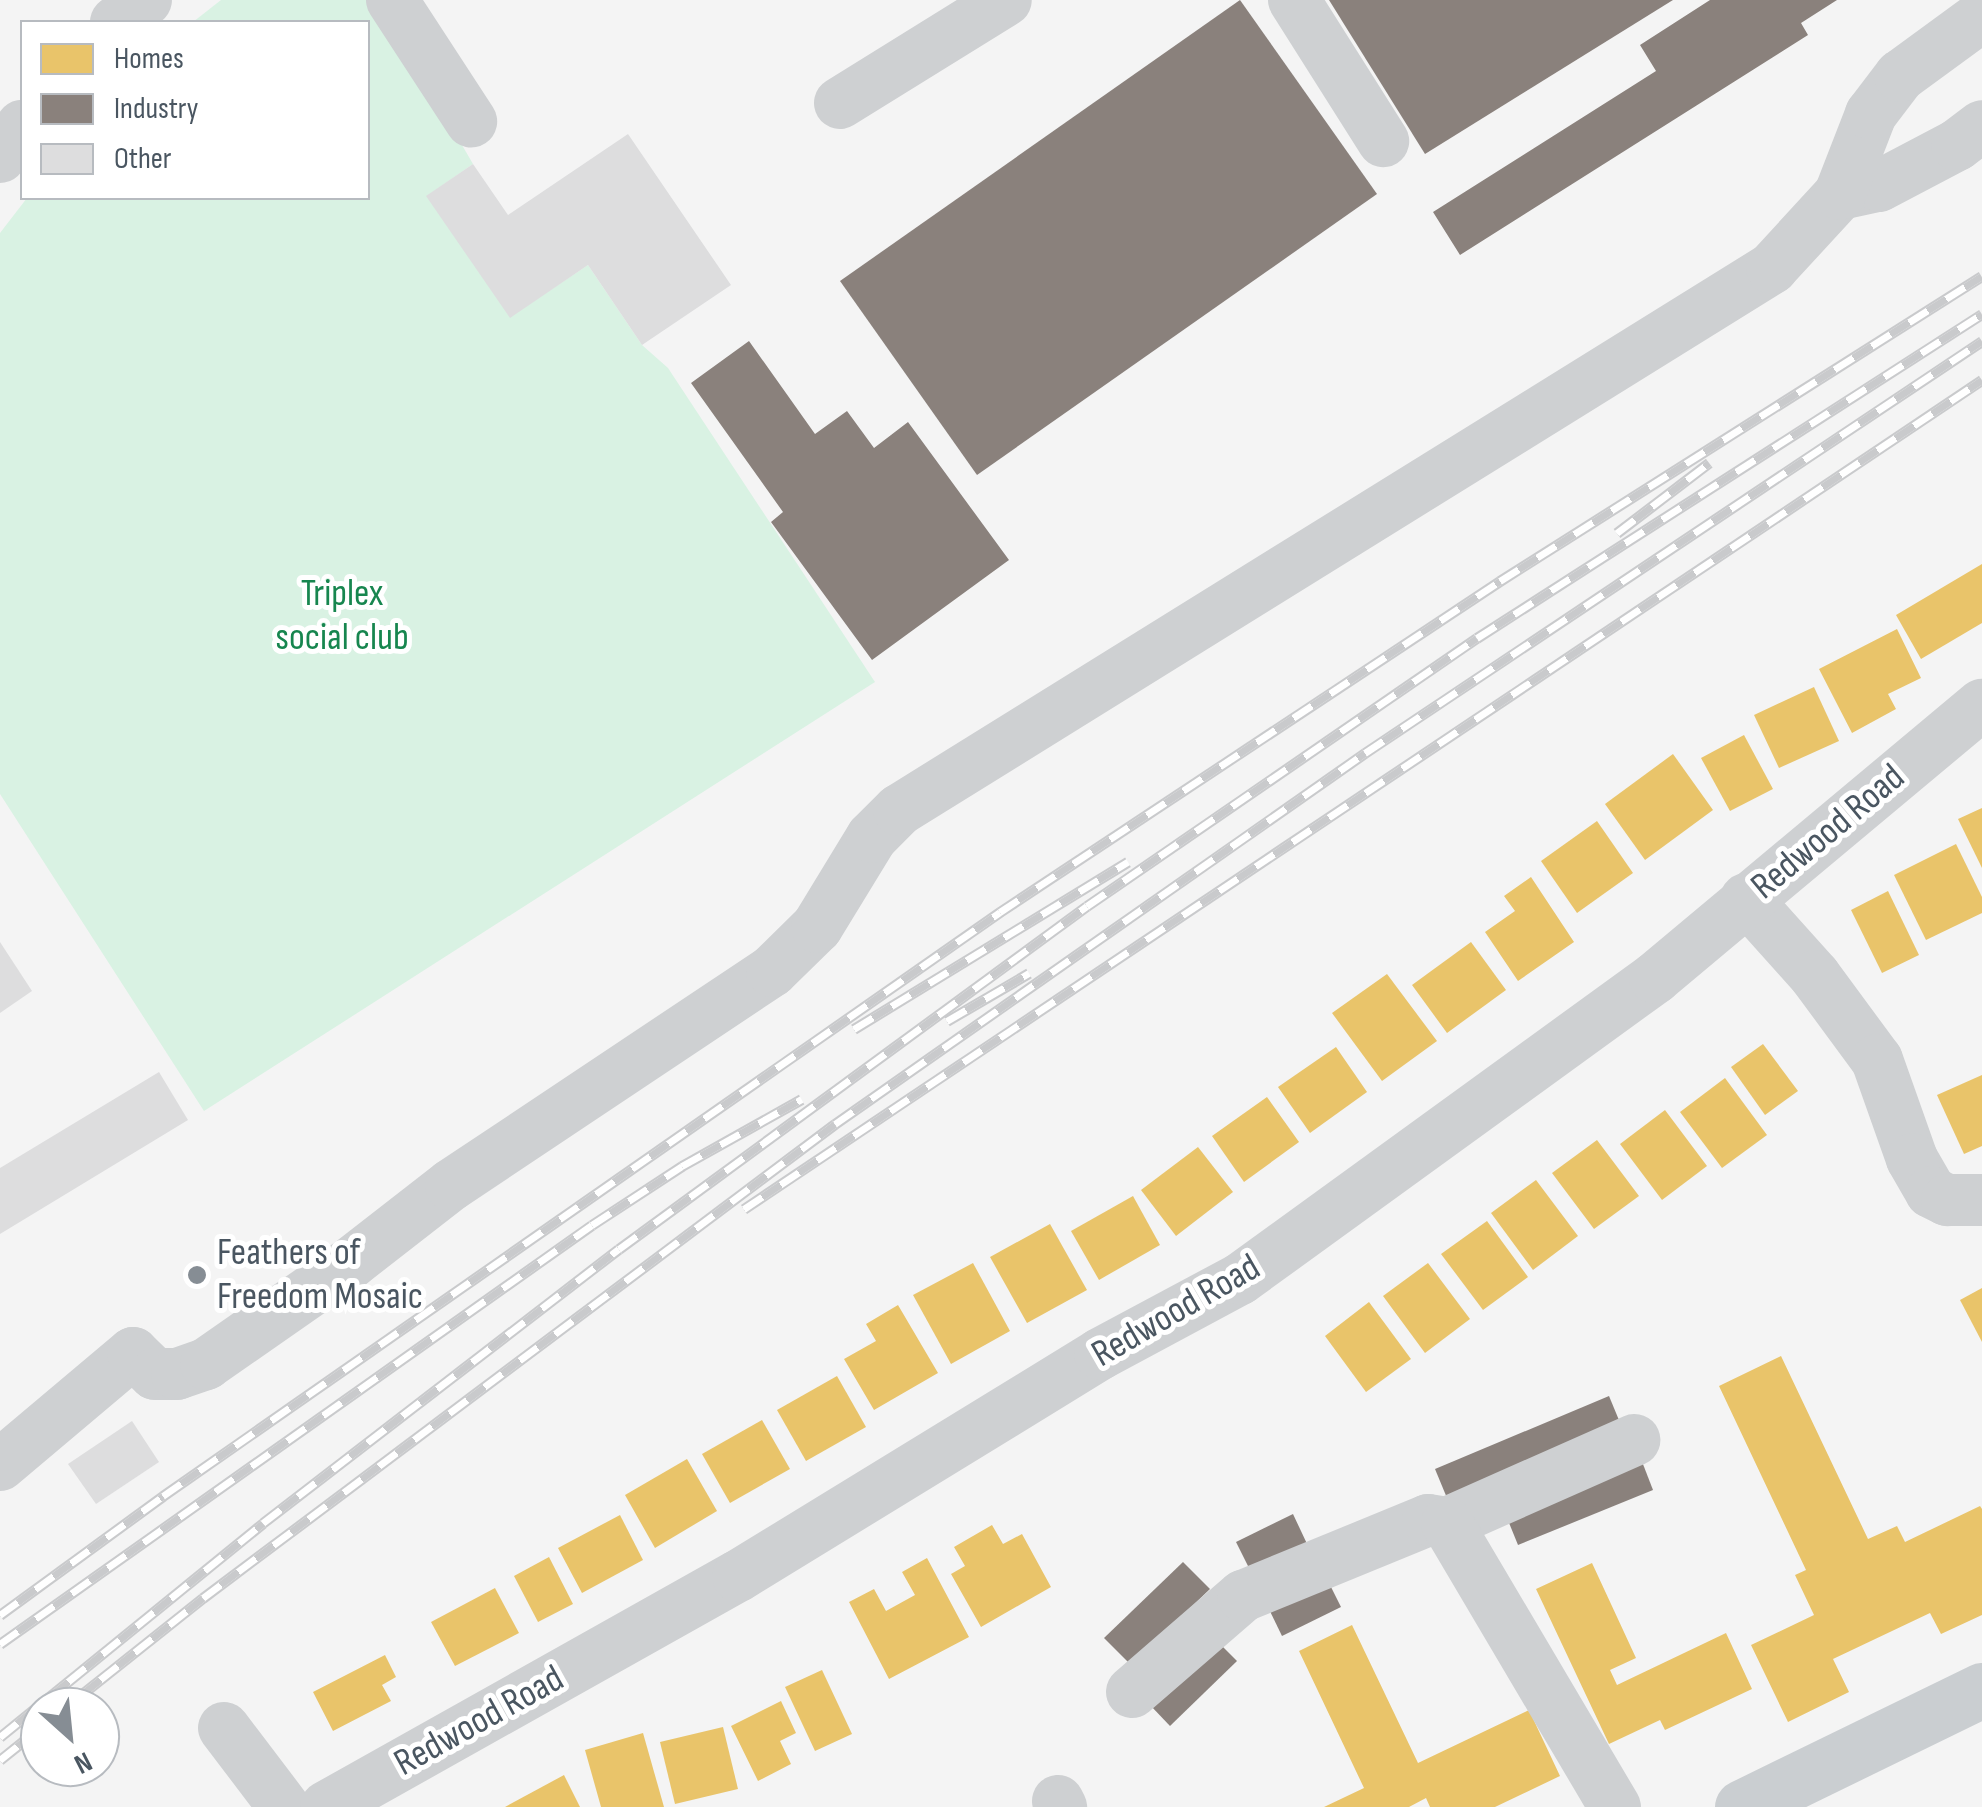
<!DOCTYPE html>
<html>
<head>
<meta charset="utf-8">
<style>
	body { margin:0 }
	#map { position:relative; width:1982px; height:1807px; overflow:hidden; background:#f4f4f4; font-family:"Sofia Sans Condensed",sans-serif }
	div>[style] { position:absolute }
	.green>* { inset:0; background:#d9f2e3 }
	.homes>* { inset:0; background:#e9c46a }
	.industry>* { inset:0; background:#8a817c }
	.building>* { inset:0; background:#ddddde }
	.minor>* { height:52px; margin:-26px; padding:0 26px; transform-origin:26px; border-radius:26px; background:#ced0d2 }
	.major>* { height:55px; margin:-27.5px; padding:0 27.5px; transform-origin:27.5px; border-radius:27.5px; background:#caced1 }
	.rail>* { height:11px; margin-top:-5.5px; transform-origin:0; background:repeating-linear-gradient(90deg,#fff 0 22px,#c9cacc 0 44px); box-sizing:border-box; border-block:2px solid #c9cacc }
	.dots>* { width:28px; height:28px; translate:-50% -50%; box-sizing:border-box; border:5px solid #fff; border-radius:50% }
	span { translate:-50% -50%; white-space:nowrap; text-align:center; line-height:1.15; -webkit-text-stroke:10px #fff; paint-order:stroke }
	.park-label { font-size:38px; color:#17864f }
	.street-label { font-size:38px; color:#4a5661 }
	.poi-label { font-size:38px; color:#4a5661 }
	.left { translate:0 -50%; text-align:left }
	.legend { position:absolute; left:20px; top:20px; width:350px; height:180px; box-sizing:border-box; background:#fff; border:2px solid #b7bbc0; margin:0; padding:12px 18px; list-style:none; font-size:30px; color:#4a5661 }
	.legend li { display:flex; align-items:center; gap:20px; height:50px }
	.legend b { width:50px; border:2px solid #b7bbc0 }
	.north { position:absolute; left:20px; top:1687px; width:100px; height:100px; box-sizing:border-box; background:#fff; border:2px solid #b7bbc0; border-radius:50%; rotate:153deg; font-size:28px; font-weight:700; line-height:40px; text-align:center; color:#4a5661 }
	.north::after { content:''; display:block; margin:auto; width:35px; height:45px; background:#868d94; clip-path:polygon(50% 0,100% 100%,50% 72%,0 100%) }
</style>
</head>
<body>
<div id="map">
	<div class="green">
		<i style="clip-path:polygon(221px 0,378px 0,473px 164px,427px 196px,510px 317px,588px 265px,642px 345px,668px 368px,875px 682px,204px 1111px,0 794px,0 233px,27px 198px,368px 198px,368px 22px,193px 22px)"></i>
	</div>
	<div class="homes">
		<i style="clip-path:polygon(1982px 564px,1982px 623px,1921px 659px,1896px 615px)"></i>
		<i style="clip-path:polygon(1897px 629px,1921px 678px,1888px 694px,1896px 709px,1852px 733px,1819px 669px)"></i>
		<i style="clip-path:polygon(1814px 687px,1839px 741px,1779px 768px,1754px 715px)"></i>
		<i style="clip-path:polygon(1744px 735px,1773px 789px,1730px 811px,1701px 758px)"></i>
		<i style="clip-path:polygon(1673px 754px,1713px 810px,1645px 860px,1605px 804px)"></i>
		<i style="clip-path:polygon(1982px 808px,1982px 868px,1958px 819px)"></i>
		<i style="clip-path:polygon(1597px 821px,1633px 873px,1577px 913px,1541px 861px)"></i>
		<i style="clip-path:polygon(1956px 844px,1982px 897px,1982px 913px,1926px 940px,1894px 875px)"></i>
		<i style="clip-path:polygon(1531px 877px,1574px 942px,1518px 981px,1485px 932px,1515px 911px,1504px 896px)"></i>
		<i style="clip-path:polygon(1888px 891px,1919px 955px,1882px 973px,1851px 910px)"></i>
		<i style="clip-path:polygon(1471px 942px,1506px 990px,1447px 1033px,1412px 985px)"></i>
		<i style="clip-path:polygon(1387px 974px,1437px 1041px,1382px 1081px,1332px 1013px)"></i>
		<i style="clip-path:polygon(1763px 1044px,1798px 1091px,1765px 1115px,1731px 1067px)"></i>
		<i style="clip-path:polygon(1336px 1047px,1367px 1092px,1310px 1133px,1278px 1087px)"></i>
		<i style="clip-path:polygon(1982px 1075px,1982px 1146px,1964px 1154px,1937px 1095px)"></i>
		<i style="clip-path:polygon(1725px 1078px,1767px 1135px,1722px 1168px,1680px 1112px)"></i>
		<i style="clip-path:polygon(1267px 1097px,1299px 1142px,1244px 1182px,1212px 1136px)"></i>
		<i style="clip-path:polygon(1665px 1110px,1707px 1166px,1662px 1200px,1620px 1144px)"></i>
		<i style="clip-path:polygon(1597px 1140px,1639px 1196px,1594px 1229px,1552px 1173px)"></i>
		<i style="clip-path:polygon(1198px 1147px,1233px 1192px,1176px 1236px,1141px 1190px)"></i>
		<i style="clip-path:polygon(1536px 1180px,1578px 1236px,1533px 1270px,1491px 1213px)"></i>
		<i style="clip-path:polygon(1133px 1196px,1160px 1245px,1099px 1280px,1071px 1231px)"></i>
		<i style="clip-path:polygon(1487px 1221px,1528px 1277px,1483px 1310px,1441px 1254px)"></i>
		<i style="clip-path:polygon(1050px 1224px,1087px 1290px,1027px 1323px,990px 1257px)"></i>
		<i style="clip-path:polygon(973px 1263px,1010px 1331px,951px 1364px,913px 1295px)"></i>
		<i style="clip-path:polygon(1428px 1263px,1470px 1319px,1425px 1353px,1383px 1296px)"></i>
		<i style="clip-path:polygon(1982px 1288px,1982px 1342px,1960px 1300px)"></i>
		<i style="clip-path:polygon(1369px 1302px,1411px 1359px,1366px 1392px,1325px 1336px)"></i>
		<i style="clip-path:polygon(898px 1305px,938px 1373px,874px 1410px,844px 1359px,876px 1341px,866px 1324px)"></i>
		<i style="clip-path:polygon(1781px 1356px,1868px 1539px,1897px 1526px,1905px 1542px,1980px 1506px,1982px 1509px,1982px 1615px,1941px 1634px,1930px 1613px,1833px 1659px,1849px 1692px,1788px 1722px,1751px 1645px,1814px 1615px,1795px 1575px,1806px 1570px,1719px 1386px)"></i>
		<i style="clip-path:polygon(837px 1376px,866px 1427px,806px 1461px,777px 1410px)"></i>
		<i style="clip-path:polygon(762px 1420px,790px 1469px,730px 1503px,702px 1454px)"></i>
		<i style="clip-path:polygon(687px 1459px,717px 1511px,655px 1548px,625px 1495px)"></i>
		<i style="clip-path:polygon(620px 1515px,643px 1560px,582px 1593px,558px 1548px)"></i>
		<i style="clip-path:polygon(992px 1525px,1003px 1544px,1022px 1534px,1051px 1587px,981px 1627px,951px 1574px,965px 1566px,954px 1547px)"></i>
		<i style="clip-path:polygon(549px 1557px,573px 1604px,538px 1622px,514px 1576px)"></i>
		<i style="clip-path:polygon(927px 1558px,969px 1637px,889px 1679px,849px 1602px,874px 1589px,886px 1611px,915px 1595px,902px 1572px)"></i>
		<i style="clip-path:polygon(1592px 1563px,1636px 1658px,1610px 1670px,1617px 1685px,1726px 1633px,1752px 1689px,1665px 1730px,1660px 1720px,1609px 1744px,1536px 1589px)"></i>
		<i style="clip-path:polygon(495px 1588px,519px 1633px,455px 1666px,431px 1622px)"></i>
		<i style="clip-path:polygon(1352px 1625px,1418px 1763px,1529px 1710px,1560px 1776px,1495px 1807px,1430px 1807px,1426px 1798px,1409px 1807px,1324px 1807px,1364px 1788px,1299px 1651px)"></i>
		<i style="clip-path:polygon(385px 1655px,396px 1677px,382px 1685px,391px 1701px,333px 1731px,313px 1692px)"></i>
		<i style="clip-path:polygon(822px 1670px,852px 1734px,815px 1751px,785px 1687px)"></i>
		<i style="clip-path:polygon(781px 1701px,796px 1733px,780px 1741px,791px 1764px,758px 1781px,731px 1726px)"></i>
		<i style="clip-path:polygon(723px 1727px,738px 1789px,675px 1804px,660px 1742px)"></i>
		<i style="clip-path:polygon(643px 1733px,664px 1807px,601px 1807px,585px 1750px)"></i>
		<i style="clip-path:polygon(564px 1775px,580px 1807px,505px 1807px)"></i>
	</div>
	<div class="industry">
		<i style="clip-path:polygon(1240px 0,1377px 194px,977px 475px,840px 281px)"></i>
		<i style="clip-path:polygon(1329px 0,1673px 0,1425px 154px)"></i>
		<i style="clip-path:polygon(1710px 0,1837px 0,1801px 23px,1808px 35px,1460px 255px,1433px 212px,1656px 71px,1640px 45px)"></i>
		<i style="clip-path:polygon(749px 341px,815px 434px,847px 411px,874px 448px,908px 422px,1009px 560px,872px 660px,771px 522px,783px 512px,691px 383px)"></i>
		<i style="clip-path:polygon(1609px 1396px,1621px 1425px,1447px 1498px,1435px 1469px)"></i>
		<i style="clip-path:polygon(1641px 1459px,1653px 1490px,1518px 1545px,1505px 1513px)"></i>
		<i style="clip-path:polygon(1293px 1514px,1308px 1546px,1252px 1574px,1236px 1542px)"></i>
		<i style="clip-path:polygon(1183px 1562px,1210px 1589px,1131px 1665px,1104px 1638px)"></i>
		<i style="clip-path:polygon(1326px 1577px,1341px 1607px,1282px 1636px,1267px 1605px)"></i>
		<i style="clip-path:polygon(1217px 1641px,1237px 1661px,1170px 1726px,1150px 1705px)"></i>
	</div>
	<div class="building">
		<i style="clip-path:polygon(628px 134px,731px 285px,642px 345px,588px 265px,510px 318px,426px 196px,473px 164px,508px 215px)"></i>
		<i style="clip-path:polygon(0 942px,32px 991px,0 1013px)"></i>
		<i style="clip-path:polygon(159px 1072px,188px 1120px,0 1234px,0 1168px)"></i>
		<i style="clip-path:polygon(132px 1421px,159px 1462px,96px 1504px,68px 1464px)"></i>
	</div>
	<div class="minor">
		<i style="left:392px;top:0;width:145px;rotate:56.9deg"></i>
		<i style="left:1294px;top:0;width:167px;rotate:57.7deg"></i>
		<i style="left:116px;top:22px;width:37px;rotate:-36deg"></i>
		<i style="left:840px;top:103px;width:195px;rotate:-31.8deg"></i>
		<i style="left:0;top:157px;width:38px;rotate:-55deg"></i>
		<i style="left:1840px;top:194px;width:40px;rotate:-12deg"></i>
		<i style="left:1879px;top:186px;width:88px;rotate:-27.7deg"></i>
		<i style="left:1957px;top:145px;width:31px;rotate:-37deg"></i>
		<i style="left:1746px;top:899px;width:103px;rotate:48.1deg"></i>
		<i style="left:1815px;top:976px;width:104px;rotate:53.6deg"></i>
		<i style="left:1877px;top:1060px;width:105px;rotate:70.5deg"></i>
		<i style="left:1912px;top:1159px;width:38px;rotate:60deg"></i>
		<i style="left:1931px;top:1192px;width:18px;rotate:27deg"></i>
		<i style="left:1947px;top:1200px;width:35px"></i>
		<i style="left:0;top:1465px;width:174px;rotate:-40.1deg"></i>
		<i style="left:133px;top:1353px;width:30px;rotate:44deg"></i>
		<i style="left:155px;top:1374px;width:22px"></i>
		<i style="left:177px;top:1374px;width:31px;rotate:-19deg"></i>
		<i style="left:206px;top:1364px;width:178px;rotate:-34.9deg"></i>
		<i style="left:352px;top:1262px;width:125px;rotate:-37.9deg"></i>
		<i style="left:451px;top:1185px;width:386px;rotate:-33.7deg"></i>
		<i style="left:772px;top:971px;width:63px;rotate:-44.4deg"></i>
		<i style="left:817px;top:927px;width:105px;rotate:-58.6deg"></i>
		<i style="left:872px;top:837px;width:38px;rotate:-45deg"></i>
		<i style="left:899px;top:810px;width:1028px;rotate:-31.83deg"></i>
		<i style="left:1772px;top:268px;width:100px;rotate:-47.4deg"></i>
		<i style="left:1840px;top:194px;width:86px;rotate:-68.8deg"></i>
		<i style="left:1871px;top:114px;width:48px;rotate:-52.7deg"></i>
		<i style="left:1900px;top:76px;width:102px;rotate:-36.2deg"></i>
		<i style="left:1447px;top:1523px;width:205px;rotate:-23.9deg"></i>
		<i style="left:1132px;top:1692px;width:147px;rotate:-40.9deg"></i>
		<i style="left:1243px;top:1596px;width:200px;rotate:-22.3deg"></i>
		<i style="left:1428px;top:1520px;width:19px;rotate:9deg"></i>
		<i style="left:1447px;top:1523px;width:330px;rotate:59.4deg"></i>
		<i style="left:224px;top:1728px;width:99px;rotate:52.8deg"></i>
		<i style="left:1058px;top:1801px;width:7px;rotate:63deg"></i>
		<i style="left:326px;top:1807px;width:472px;rotate:-29.3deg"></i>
		<i style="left:738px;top:1576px;width:425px;rotate:-31.5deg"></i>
		<i style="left:1100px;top:1354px;width:159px;rotate:-28.2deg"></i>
		<i style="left:1240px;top:1279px;width:513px;rotate:-35.95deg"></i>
		<i style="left:1655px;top:978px;width:426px;rotate:-39.9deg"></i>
	</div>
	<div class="major">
		<i style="left:1742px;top:1807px;width:267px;rotate:-26deg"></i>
	</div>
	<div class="rail">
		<i style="left:1617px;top:533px;width:116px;rotate:-37.3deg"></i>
		<i style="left:947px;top:1021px;width:95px;rotate:-30.3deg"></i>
		<i style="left:854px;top:1029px;width:321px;rotate:-31.4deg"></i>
		<i style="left:744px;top:1209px;width:1490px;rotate:-33.81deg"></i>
		<i style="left:0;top:1615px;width:202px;rotate:-36.1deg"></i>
		<i style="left:163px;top:1496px;width:1021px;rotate:-34.9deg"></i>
		<i style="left:1000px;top:912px;width:600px;rotate:-33.5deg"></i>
		<i style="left:1500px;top:581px;width:570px;rotate:-32.32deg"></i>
		<i style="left:0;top:1644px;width:725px;rotate:-35.29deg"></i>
		<i style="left:592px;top:1225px;width:108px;rotate:-33.2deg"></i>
		<i style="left:682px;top:1166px;width:137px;rotate:-29.2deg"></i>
		<i style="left:66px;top:1707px;width:175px;rotate:-38.5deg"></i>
		<i style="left:203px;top:1598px;width:790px;rotate:-36.87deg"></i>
		<i style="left:835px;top:1124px;width:647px;rotate:-34.99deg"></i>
		<i style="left:1365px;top:753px;width:742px;rotate:-33.73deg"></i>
		<i style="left:0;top:1737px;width:339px;rotate:-39.1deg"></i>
		<i style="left:263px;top:1523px;width:449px;rotate:-37.6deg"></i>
		<i style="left:619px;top:1249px;width:580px;rotate:-36.24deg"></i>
		<i style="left:1087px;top:906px;width:473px;rotate:-34.5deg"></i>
		<i style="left:1477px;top:638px;width:600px;rotate:-32.68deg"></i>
		<i style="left:0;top:1760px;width:51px;rotate:-38.7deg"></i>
	</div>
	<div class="dots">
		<i style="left:197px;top:1275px;background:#868d94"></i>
	</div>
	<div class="park-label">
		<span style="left:342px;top:616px">Triplex<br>social club</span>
	</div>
	<div class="street-label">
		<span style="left:1828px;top:832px;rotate:-40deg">Redwood Road</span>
		<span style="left:1176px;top:1311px;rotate:-30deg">Redwood Road</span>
		<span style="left:479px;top:1721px;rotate:-29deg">Redwood Road</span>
	</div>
	<div class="poi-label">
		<span class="left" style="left:217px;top:1275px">Feathers of<br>Freedom Mosaic</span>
	</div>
	<ul class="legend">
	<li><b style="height:28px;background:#e9c46a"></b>Homes</li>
	<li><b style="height:28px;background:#8a817c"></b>Industry</li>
	<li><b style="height:28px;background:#ddddde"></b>Other</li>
	</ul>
	<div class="north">N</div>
</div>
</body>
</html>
